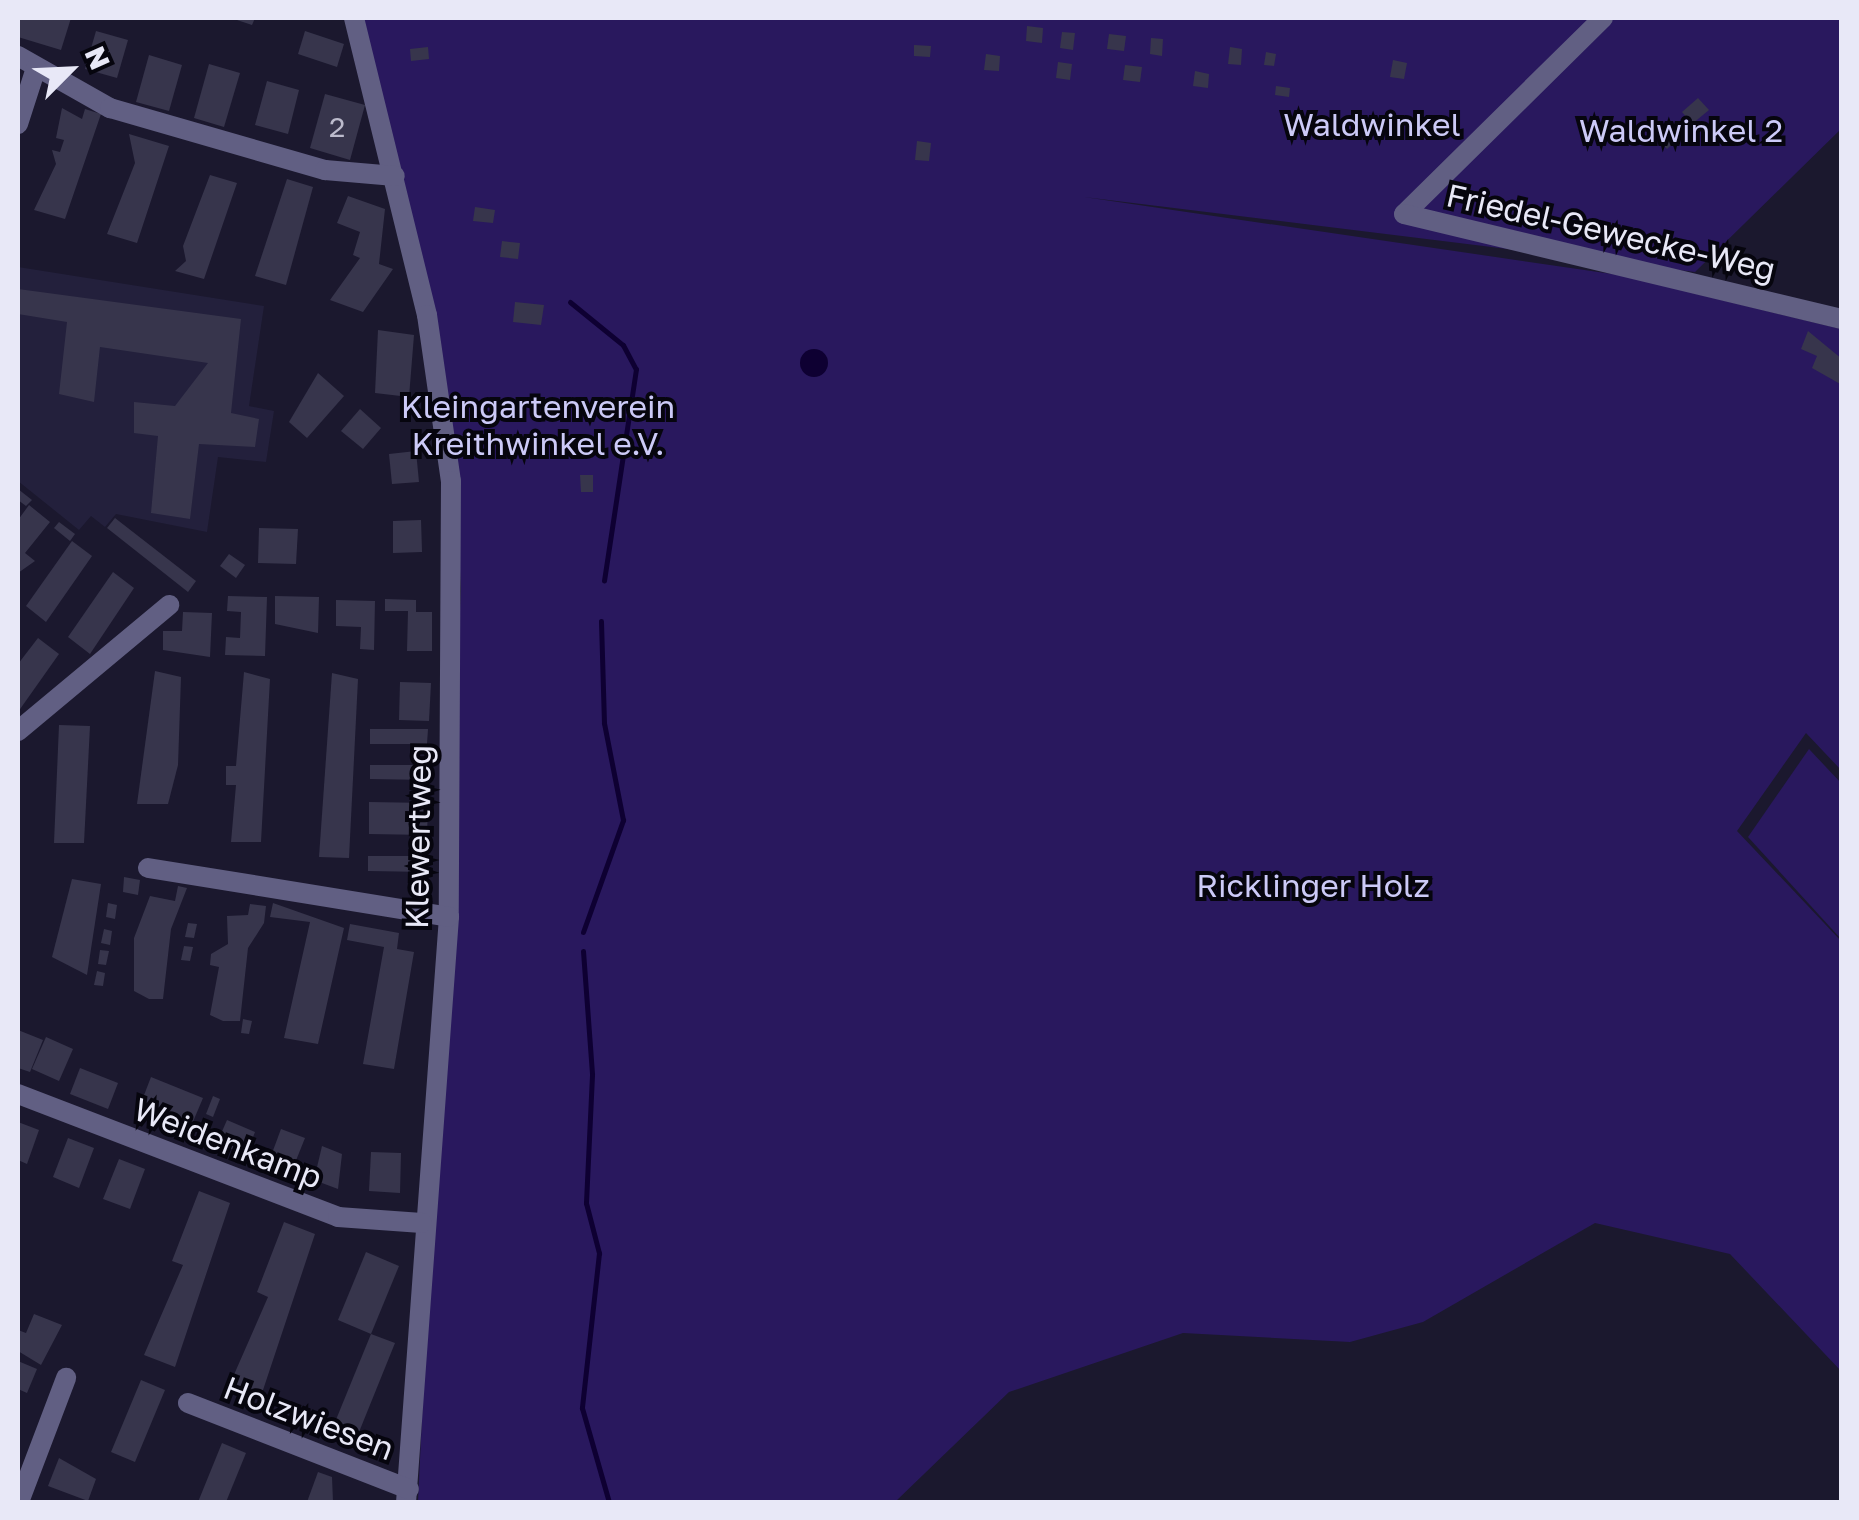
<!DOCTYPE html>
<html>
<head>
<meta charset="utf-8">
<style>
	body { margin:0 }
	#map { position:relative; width:1859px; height:1520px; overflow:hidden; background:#1b182e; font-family:"Golos Text",sans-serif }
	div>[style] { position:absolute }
	.built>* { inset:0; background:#23203c }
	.green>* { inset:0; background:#29185e }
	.water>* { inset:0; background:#0e0032 }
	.round { border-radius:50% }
	.stream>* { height:5px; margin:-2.5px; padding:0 2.5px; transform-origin:2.5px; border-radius:2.5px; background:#0e0032 }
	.building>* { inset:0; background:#37354c }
	.minor>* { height:20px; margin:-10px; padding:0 10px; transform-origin:10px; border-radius:10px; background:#615f83 }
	span { translate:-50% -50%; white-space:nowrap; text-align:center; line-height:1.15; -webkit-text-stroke:8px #06050e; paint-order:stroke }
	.number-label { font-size:28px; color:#bcbbcc }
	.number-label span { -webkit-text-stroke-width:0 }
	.park-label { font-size:32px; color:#cccaf7 }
	.street-label { font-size:32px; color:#e8e8f7 }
	.frame { position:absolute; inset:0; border:20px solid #e8e8f7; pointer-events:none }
	.north { position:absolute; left:20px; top:20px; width:100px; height:100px; -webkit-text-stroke:8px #06050e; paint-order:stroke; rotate:66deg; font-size:28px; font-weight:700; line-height:40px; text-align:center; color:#e8e8f7 }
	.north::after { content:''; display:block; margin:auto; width:35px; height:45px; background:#e8e8f7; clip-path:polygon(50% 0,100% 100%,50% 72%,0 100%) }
</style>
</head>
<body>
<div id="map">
	<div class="built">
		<i style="clip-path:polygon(18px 267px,264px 306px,249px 406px,274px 411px,266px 462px,218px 457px,207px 532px,116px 514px,105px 527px,91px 516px,79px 530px,18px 481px)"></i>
	</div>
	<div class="green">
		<i style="clip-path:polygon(362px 18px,1841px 18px,1841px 129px,1695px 272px,1084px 197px,1619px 275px,1841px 329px,1841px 770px,1806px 733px,1737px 831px,1841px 941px,1841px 1371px,1730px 1254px,1595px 1223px,1423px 1322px,1350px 1342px,1183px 1333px,1009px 1392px,895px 1502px,418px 1502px,461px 589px,452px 428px,435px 327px)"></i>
		<i style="clip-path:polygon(1809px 749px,1841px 783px,1841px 939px,1748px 837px)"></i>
	</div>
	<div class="water">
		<i class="round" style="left:800px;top:349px;width:28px;height:28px"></i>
	</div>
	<div class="stream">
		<i style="left:570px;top:302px;width:68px;rotate:39.1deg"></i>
		<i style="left:623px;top:345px;width:27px;rotate:62deg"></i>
		<i style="left:636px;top:369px;width:214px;rotate:98.6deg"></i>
		<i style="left:583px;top:932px;width:119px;rotate:-70.3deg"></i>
		<i style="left:623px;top:820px;width:99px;rotate:-101.1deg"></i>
		<i style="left:604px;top:723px;width:102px;rotate:-91.7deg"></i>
		<i style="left:583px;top:951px;width:124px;rotate:85.8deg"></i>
		<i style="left:592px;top:1075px;width:128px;rotate:92.7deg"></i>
		<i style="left:586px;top:1203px;width:52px;rotate:75.4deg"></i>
		<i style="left:599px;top:1253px;width:156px;rotate:96.3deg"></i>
		<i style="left:582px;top:1408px;width:98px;rotate:74deg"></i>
	</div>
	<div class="building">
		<i style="clip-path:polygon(20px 18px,71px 18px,61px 50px,18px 37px)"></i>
		<i style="clip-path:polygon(231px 18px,255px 18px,252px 25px)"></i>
		<i style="clip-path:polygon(1027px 26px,1043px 28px,1042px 43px,1026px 41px)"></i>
		<i style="clip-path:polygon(96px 31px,128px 40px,117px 78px,85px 69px)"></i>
		<i style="clip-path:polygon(305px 31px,344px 44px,337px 67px,298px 54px)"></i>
		<i style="clip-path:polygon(1062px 32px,1075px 33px,1073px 50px,1060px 48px)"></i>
		<i style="clip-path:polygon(1109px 34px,1126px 36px,1124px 51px,1107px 49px)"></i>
		<i style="clip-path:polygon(1151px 38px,1163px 39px,1162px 56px,1150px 54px)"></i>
		<i style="clip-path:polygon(914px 45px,931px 46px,930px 57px,914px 56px)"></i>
		<i style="clip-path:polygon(428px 47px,429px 59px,411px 61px,410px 49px)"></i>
		<i style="clip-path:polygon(1230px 47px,1242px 49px,1241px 65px,1228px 64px)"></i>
		<i style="clip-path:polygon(1266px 52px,1276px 54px,1274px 66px,1264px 65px)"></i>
		<i style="clip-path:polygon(986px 54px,1000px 56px,999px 71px,984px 70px)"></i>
		<i style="clip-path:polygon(149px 55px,182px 65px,169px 111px,136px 102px)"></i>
		<i style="clip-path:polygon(1393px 60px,1407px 63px,1404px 79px,1390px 77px)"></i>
		<i style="clip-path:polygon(1058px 62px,1072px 64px,1070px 80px,1056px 78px)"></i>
		<i style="clip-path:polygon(209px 64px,240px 73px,224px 127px,194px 118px)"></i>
		<i style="clip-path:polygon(1125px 65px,1142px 67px,1140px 82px,1123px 80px)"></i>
		<i style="clip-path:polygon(1195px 71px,1209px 74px,1208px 88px,1193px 86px)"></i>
		<i style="clip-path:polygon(267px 81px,299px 90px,288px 134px,255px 125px)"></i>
		<i style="clip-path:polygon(1276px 86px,1290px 88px,1289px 97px,1275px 95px)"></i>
		<i style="clip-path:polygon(325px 94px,365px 105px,350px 160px,310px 148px)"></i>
		<i style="clip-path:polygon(1698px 98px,1709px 110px,1692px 124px,1682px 112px)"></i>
		<i style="clip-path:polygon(62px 108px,82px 119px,85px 109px,101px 114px,65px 219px,34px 210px,56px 164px,52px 150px,60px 152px,64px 140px,56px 138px)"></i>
		<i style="clip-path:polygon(1674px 123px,1684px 133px,1667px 149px,1657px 139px)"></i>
		<i style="clip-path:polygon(129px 134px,169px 146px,137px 243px,107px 234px,135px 163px)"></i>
		<i style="clip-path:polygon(917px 141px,931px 143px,929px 161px,915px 160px)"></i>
		<i style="clip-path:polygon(210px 175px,237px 183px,204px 279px,175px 271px,186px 261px,183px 246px)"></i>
		<i style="clip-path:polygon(287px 179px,313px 187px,286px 285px,255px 276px)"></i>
		<i style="clip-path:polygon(348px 196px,385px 209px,379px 264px,393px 269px,363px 312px,330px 300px,360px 258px,353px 255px,360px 232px,337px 223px)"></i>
		<i style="clip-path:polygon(475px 207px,495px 210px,493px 223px,473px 221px)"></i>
		<i style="clip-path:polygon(502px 241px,520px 243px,518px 259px,500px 257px)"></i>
		<i style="clip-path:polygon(18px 289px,241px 319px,231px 413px,259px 419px,255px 447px,199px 444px,190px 519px,151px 513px,158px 436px,134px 433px,134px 402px,175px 406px,208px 363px,100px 347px,94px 402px,59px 394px,67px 322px,18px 314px)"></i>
		<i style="clip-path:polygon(515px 302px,544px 305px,541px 325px,513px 322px)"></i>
		<i style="clip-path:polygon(378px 330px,414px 335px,409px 397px,375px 393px)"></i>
		<i style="clip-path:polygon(1808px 331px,1842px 359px,1842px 385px,1812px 368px,1817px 356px,1801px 349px)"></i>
		<i style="clip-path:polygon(318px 373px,344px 396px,307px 438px,289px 422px)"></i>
		<i style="clip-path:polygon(360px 409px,381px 428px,363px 449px,341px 431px)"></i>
		<i style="clip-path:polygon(576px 447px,592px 447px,592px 458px,577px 458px)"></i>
		<i style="clip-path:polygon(416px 451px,419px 482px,392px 484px,389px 454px)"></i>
		<i style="clip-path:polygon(580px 475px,593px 475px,593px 492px,581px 492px)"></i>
		<i style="clip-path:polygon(18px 489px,32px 500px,26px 506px,18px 500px)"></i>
		<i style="clip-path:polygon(29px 505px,50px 522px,25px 553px,35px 561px,18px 573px,18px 520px)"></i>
		<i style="clip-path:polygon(115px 518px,196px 581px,188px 592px,107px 528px)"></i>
		<i style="clip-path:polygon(421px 520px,422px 552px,393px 553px,393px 521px)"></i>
		<i style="clip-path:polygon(59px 522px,75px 534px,70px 541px,54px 528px)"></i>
		<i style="clip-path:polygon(259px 528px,298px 529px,296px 564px,258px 563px)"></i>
		<i style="clip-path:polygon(72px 541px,92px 556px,46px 622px,26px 606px)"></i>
		<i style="clip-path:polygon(229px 554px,245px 565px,236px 578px,220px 566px)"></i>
		<i style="clip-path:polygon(113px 572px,134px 588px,90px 654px,68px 637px)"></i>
		<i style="clip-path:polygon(228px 596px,267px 597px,265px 656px,225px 655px,226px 637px,240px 638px,241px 612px,227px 611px)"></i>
		<i style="clip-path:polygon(275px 596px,319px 597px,318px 633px,275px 624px)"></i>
		<i style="clip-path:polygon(385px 599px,416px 600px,416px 612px,432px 612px,432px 651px,407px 651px,408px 611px,385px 611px)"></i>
		<i style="clip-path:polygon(336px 600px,375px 601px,374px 650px,360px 649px,361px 627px,336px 626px)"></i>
		<i style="clip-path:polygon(183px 612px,212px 613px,210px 657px,163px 650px,163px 631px,182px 631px)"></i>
		<i style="clip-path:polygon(38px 638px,59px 654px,18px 712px,18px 664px)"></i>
		<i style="clip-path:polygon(155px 671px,181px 677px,178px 765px,168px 804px,137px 804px)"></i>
		<i style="clip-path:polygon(244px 672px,270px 679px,261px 842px,231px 842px,236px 785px,226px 785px,226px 766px,236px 766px)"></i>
		<i style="clip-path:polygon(332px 673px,358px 679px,349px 858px,319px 857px)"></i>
		<i style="clip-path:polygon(400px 682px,431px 683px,429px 721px,399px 720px)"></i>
		<i style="clip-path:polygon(59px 725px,90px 726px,84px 843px,54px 843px)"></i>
		<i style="clip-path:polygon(370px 729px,428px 729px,427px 744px,370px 744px)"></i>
		<i style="clip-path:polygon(370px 765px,428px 765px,428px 780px,370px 779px)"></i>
		<i style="clip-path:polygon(369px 802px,428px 803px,427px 835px,369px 834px)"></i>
		<i style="clip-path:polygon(368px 856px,427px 856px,427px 872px,368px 871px)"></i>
		<i style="clip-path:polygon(124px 877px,140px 880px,138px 895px,123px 892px)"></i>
		<i style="clip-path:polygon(72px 879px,101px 884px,87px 975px,52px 957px)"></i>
		<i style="clip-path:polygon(178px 886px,187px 888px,171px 929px,163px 999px,149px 999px,134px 991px,134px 938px,150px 896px,175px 901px)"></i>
		<i style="clip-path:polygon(108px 903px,117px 905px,115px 919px,106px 917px)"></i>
		<i style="clip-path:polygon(273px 903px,344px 928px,318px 1044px,284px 1038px,310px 922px,270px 917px)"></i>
		<i style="clip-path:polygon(250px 904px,266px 906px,264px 923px,248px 948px,240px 1021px,223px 1021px,210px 1015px,219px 967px,210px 965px,211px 954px,228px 944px,227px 916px,248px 915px)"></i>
		<i style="clip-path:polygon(188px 923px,197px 924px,194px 938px,185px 937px)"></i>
		<i style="clip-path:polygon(350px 924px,399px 933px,397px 949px,414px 952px,394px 1069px,363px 1064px,384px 947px,347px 940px)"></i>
		<i style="clip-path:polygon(104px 929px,112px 931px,110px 945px,101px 943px)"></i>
		<i style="clip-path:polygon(184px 946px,193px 947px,190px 961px,181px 960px)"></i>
		<i style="clip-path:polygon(100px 950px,109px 951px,106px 965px,98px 964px)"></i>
		<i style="clip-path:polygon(97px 971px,105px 973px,103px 986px,94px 985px)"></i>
		<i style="clip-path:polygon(243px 1019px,252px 1021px,249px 1034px,241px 1033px)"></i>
		<i style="clip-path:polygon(18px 1030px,43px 1040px,30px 1072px,18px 1068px)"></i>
		<i style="clip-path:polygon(46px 1037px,73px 1049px,59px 1081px,32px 1069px)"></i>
		<i style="clip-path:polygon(80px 1068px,118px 1083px,108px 1109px,70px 1094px)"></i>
		<i style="clip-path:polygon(151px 1077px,203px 1098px,192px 1124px,141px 1103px)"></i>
		<i style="clip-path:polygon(213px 1096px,220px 1099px,213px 1117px,206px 1114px)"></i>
		<i style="clip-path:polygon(227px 1120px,255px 1132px,246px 1155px,217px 1143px)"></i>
		<i style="clip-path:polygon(18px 1122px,39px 1130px,27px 1164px,18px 1160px)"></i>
		<i style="clip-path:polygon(281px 1129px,305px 1138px,291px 1173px,268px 1164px)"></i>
		<i style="clip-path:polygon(68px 1138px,94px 1148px,79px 1188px,53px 1177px)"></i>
		<i style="clip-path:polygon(322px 1146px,342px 1154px,338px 1189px,314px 1180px)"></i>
		<i style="clip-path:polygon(371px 1152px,401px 1153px,400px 1193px,369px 1191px)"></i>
		<i style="clip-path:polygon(119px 1159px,145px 1169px,130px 1209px,103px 1199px)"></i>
		<i style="clip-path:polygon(199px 1191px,230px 1203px,175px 1367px,144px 1355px,183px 1265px,172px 1261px)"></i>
		<i style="clip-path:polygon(284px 1222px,315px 1234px,260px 1399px,229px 1386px,268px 1297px,257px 1292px)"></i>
		<i style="clip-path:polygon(366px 1252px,399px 1266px,371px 1334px,338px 1320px)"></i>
		<i style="clip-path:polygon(34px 1314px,62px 1325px,41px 1365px,18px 1351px,18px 1330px,26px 1333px)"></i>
		<i style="clip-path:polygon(371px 1334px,395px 1343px,357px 1437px,333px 1427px)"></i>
		<i style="clip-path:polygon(18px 1361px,37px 1369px,27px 1393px,18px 1389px)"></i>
		<i style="clip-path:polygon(141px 1380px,165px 1390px,135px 1462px,111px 1452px)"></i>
		<i style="clip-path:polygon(222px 1443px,246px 1453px,226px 1502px,198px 1502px)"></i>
		<i style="clip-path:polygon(59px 1458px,96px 1479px,88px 1501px,48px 1486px)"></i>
		<i style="clip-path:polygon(318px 1472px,332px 1477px,333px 1502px,307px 1502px)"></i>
	</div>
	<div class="minor">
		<i style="left:354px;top:18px;width:306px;rotate:76.2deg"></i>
		<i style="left:427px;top:315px;width:168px;rotate:81.8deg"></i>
		<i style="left:451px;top:481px;width:436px;rotate:90.3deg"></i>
		<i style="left:449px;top:917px;width:587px;rotate:94.2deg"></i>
		<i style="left:1603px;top:18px;width:279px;rotate:135.4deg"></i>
		<i style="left:1404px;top:214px;width:450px;rotate:13.5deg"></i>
		<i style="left:18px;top:56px;width:106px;rotate:29.5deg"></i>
		<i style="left:110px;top:108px;width:224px;rotate:16.1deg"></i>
		<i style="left:325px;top:170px;width:70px;rotate:4.9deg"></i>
		<i style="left:18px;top:124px;width:59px;rotate:-72.2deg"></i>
		<i style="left:18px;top:731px;width:197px;rotate:-39.8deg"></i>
		<i style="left:148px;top:868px;width:305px;rotate:9.2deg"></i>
		<i style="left:18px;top:1094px;width:343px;rotate:21deg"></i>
		<i style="left:338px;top:1217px;width:84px;rotate:4.1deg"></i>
		<i style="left:188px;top:1403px;width:237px;rotate:21.3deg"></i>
		<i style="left:19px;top:1502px;width:133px;rotate:-69.2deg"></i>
	</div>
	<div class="number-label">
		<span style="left:337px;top:127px">2</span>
	</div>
	<div class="park-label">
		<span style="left:1372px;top:124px">Waldwinkel</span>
		<span style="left:1681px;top:130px">Waldwinkel 2</span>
		<span style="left:538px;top:425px">Kleingartenverein<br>Kreithwinkel e.V.</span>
		<span style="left:1313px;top:885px">Ricklinger Holz</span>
	</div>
	<div class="street-label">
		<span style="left:1611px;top:232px;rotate:13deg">Friedel-Gewecke-Weg</span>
		<span style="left:418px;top:837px;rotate:-89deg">Klewertweg</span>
		<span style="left:228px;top:1143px;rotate:21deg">Weidenkamp</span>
		<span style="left:309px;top:1418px;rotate:21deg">Holzwiesen</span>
	</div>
	<div class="frame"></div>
	<div class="north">N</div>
</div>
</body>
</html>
